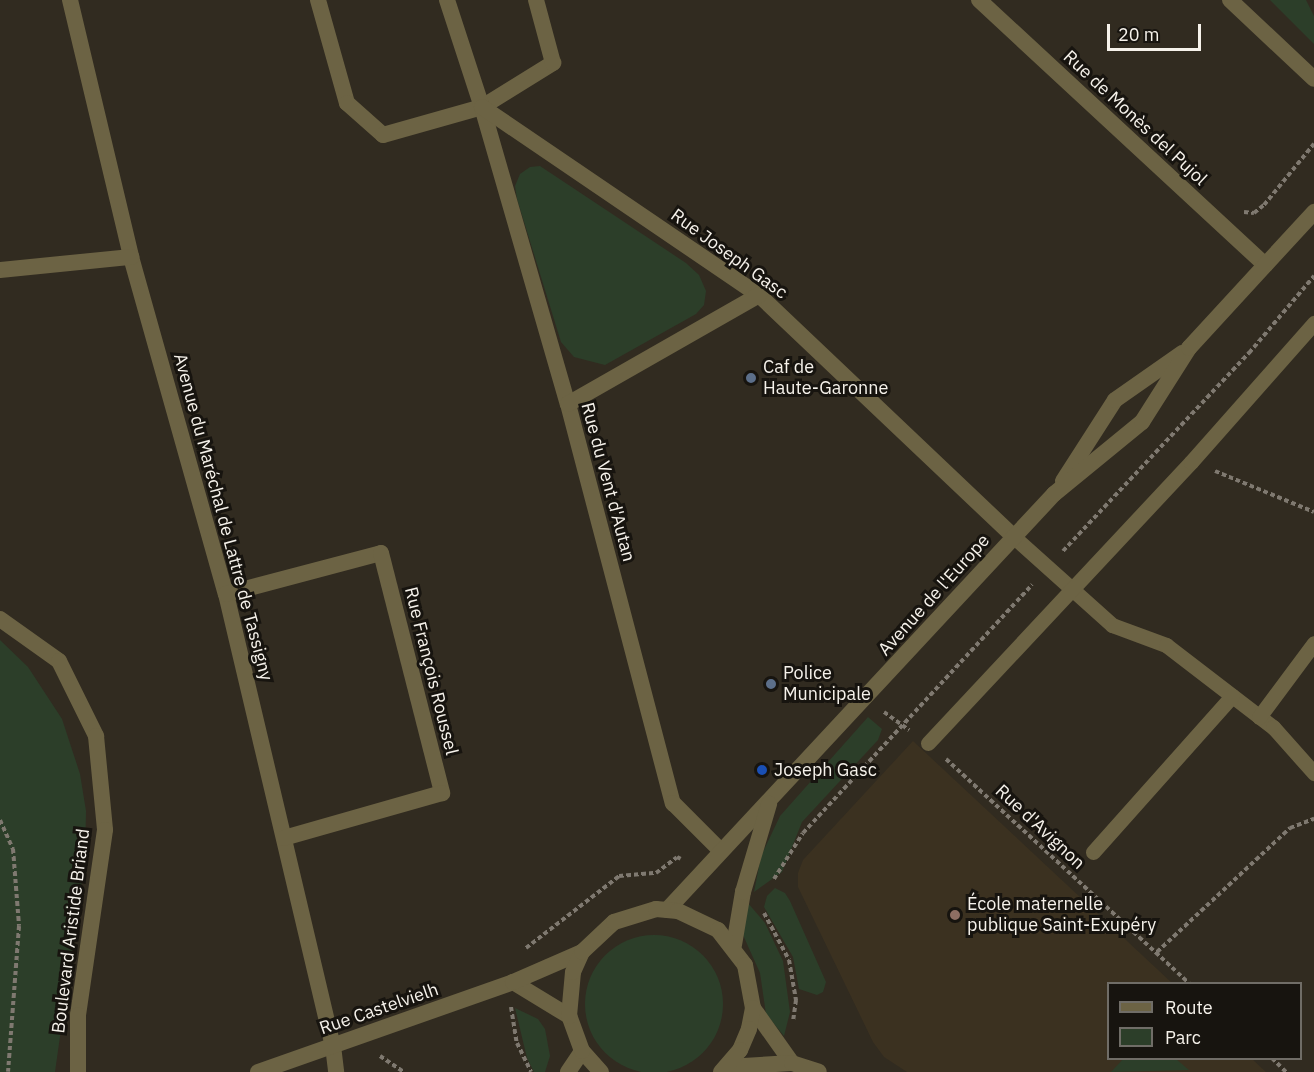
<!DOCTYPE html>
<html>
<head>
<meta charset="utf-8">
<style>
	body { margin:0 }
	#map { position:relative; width:1314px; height:1072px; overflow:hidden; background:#312b20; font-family:"IBM Plex Sans",sans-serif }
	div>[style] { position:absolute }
	.built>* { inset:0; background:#3b3120 }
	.green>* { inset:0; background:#2c3e29 }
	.round { border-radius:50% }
	.path>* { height:4px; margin-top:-2px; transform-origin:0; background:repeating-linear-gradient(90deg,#7f7970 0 4.5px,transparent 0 7.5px) }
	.service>* { height:15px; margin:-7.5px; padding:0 7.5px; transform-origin:7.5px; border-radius:7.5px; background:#6c6344 }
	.pedestrian>* { height:16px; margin:-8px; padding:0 8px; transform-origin:8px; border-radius:8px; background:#6c6344 }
	.minor>* { height:16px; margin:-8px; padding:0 8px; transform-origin:8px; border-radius:8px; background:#6c6344 }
	.tertiary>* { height:16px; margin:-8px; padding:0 8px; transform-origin:8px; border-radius:8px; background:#6c6344 }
	.dots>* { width:16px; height:16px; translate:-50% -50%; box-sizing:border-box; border:3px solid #17140f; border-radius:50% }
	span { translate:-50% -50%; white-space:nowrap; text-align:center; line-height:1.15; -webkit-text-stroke:6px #17140f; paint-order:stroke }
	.street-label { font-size:18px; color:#f6f2eb }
	.poi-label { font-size:18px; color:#f6f2eb }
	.left { translate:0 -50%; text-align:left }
	.legend { position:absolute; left:1107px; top:982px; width:195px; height:78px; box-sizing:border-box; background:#17140f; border:2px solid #706d67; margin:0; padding:8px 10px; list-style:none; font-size:18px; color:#f6f2eb }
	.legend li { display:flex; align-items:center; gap:12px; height:30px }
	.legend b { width:30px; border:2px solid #706d67 }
	.scale { position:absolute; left:1107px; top:24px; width:94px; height:27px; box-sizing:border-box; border:3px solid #f6f2eb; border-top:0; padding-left:8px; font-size:18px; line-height:21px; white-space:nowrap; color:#f6f2eb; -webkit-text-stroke:4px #17140f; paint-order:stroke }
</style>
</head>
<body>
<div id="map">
	<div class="built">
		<i style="clip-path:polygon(913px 741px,1172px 983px,1108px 984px,1108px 1058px,1252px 1059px,1266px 1072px,907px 1072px,884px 1057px,873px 1042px,798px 887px,798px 873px,803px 860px)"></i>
	</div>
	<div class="green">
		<i style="clip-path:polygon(1270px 0,1306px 0,1314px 16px,1314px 44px)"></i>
		<i style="clip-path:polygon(540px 166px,686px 263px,699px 275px,706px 291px,704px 305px,696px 314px,605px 365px,574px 357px,561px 342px,517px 199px,515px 186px,520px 174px,530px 167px)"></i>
		<i style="clip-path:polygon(0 640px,28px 667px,62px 719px,80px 774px,86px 811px,85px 859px,55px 1072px,0 1072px)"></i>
		<i style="clip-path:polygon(868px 717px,882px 729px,878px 740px,802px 822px,782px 872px,754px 892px,761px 856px,780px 816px)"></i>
		<i style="clip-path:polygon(775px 888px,785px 893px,790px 901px,826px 982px,823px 992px,817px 995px,799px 989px,793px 957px,764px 907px,767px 896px)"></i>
		<i style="clip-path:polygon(748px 903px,765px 923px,783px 961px,790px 1012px,784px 1036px,766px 1014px,760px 973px,743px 935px)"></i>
		<i class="round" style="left:585px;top:935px;width:138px;height:138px"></i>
		<i style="clip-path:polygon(515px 1008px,538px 1019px,545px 1029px,550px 1056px,545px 1072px,534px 1072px,527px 1058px)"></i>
		<i style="clip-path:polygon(1124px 1058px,1176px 1059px,1189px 1070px,1111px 1072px)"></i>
	</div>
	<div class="path">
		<i style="left:1244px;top:212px;width:10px;rotate:6deg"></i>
		<i style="left:1254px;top:213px;width:13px;rotate:-39deg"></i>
		<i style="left:1264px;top:205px;width:79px;rotate:-50.7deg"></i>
		<i style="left:1215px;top:471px;width:107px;rotate:22.5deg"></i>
		<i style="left:1063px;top:551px;width:272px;rotate:-46.8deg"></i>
		<i style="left:1249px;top:353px;width:101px;rotate:-49.8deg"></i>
		<i style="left:884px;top:712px;width:31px;rotate:36deg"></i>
		<i style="left:946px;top:759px;width:332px;rotate:42.7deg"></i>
		<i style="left:0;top:820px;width:32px;rotate:66deg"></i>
		<i style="left:13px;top:849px;width:77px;rotate:85.5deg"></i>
		<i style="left:19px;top:926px;width:146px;rotate:94.3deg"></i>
		<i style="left:774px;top:879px;width:54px;rotate:-57.8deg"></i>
		<i style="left:803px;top:833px;width:338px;rotate:-47.3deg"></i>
		<i style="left:764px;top:913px;width:53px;rotate:62deg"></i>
		<i style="left:789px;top:960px;width:41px;rotate:80.1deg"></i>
		<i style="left:796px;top:1000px;width:21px;rotate:98deg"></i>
		<i style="left:526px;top:948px;width:118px;rotate:-37.7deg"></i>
		<i style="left:619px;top:876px;width:37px;rotate:-5deg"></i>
		<i style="left:656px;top:873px;width:26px;rotate:-37deg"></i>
		<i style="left:677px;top:857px;width:4px;rotate:27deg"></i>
		<i style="left:1157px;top:952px;width:182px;rotate:-43deg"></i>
		<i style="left:1290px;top:828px;width:26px;rotate:-21deg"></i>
		<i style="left:511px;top:1007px;width:36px;rotate:81deg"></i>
		<i style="left:517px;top:1043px;width:32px;rotate:64deg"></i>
		<i style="left:380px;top:1056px;width:29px;rotate:34deg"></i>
		<i style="left:1272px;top:1058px;width:20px;rotate:45deg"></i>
	</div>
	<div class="service">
		<i style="left:1014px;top:537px;width:132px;rotate:41.9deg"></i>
		<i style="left:1112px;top:625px;width:58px;rotate:20.3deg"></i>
		<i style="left:1166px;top:645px;width:135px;rotate:37.5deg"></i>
		<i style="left:1273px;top:727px;width:62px;rotate:48.3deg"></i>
		<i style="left:1259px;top:717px;width:92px;rotate:-53.4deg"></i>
		<i style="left:928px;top:743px;width:385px;rotate:-46.9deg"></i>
		<i style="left:1191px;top:462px;width:186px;rotate:-48.5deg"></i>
		<i style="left:1093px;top:852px;width:209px;rotate:-48.3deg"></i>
	</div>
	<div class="pedestrian">
		<i style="left:1230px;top:0;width:115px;rotate:43.2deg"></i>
	</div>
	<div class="minor">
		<i style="left:70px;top:0;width:264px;rotate:76.6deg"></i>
		<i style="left:131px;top:257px;width:350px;rotate:74.3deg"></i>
		<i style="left:226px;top:594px;width:464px;rotate:76.7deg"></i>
		<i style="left:333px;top:1046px;width:26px;rotate:83deg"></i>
		<i style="left:318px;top:0;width:107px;rotate:74.3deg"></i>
		<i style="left:347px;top:103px;width:48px;rotate:41.6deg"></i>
		<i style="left:383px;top:135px;width:103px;rotate:-15.8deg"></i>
		<i style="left:482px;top:107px;width:84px;rotate:-31.8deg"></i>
		<i style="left:553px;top:63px;width:65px;rotate:-105.1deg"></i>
		<i style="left:447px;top:0;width:113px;rotate:71.9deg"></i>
		<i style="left:482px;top:107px;width:309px;rotate:73.9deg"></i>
		<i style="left:568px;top:404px;width:413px;rotate:75.3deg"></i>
		<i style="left:673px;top:803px;width:68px;rotate:45deg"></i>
		<i style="left:979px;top:0;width:390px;rotate:42.8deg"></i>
		<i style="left:482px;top:107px;width:335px;rotate:34.2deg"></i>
		<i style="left:759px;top:295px;width:352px;rotate:43.5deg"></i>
		<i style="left:0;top:270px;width:132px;rotate:-5.7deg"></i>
		<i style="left:568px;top:404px;width:220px;rotate:-29.7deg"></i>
		<i style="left:226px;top:594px;width:160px;rotate:-14.8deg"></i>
		<i style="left:381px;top:553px;width:248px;rotate:75.7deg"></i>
		<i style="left:442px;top:793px;width:164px;rotate:164.1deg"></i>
		<i style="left:0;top:619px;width:72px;rotate:35.4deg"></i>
		<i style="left:59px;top:661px;width:84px;rotate:63.7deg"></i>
		<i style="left:96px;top:736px;width:94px;rotate:84.5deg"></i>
		<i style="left:105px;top:830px;width:187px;rotate:98.3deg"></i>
		<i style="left:78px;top:1015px;width:57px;rotate:90deg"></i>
		<i style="left:513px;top:982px;width:66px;rotate:31.3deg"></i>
		<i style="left:753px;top:1008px;width:67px;rotate:54.7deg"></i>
		<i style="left:727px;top:1067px;width:65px;rotate:-3.5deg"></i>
		<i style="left:792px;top:1063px;width:28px;rotate:18deg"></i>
		<i style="left:258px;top:1072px;width:270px;rotate:-19.4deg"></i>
		<i style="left:513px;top:982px;width:75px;rotate:-23.5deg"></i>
	</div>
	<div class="tertiary">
		<i style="left:1063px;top:481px;width:96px;rotate:-57.3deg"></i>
		<i style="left:1115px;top:400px;width:82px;rotate:-35deg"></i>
		<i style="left:667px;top:910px;width:568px;rotate:-47.07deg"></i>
		<i style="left:1054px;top:494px;width:114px;rotate:-39.3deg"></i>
		<i style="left:1142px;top:422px;width:88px;rotate:-57.6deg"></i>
		<i style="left:1189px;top:348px;width:185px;rotate:-47.4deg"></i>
		<i style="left:734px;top:945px;width:54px;rotate:-80.4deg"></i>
		<i style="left:743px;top:892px;width:92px;rotate:-73.5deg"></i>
		<i style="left:568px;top:1072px;width:25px;rotate:-56deg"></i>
		<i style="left:601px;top:1072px;width:28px;rotate:-132deg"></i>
		<i style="left:582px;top:1051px;width:37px;rotate:-110deg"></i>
		<i style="left:569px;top:1016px;width:44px;rotate:-84.8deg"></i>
		<i style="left:573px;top:972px;width:22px;rotate:-66deg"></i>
		<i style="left:582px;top:952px;width:44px;rotate:-43.2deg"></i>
		<i style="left:614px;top:922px;width:44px;rotate:-17.2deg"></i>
		<i style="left:656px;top:909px;width:22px;rotate:5deg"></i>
		<i style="left:678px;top:911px;width:44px;rotate:25.4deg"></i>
		<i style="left:718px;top:930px;width:44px;rotate:52.4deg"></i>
		<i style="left:745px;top:965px;width:44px;rotate:79.5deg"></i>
		<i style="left:753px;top:1008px;width:21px;rotate:101deg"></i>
		<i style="left:749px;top:1029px;width:23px;rotate:113deg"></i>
		<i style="left:740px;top:1050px;width:29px;rotate:131deg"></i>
	</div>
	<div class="dots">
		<i style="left:751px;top:378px;background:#5c6f8a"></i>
		<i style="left:771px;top:684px;background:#5c6f8a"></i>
		<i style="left:762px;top:770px;background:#1a4fb4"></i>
		<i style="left:955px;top:915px;background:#8d6e63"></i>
	</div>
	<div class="street-label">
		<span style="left:1135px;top:118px;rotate:43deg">Rue de Monès del Pujol</span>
		<span style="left:729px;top:254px;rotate:36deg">Rue Joseph Gasc</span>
		<span style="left:608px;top:482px;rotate:75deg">Rue du Vent d'Autan</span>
		<span style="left:223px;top:517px;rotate:75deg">Avenue du Maréchal de Lattre de Tassigny</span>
		<span style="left:934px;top:595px;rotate:-48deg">Avenue de l'Europe</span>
		<span style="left:431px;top:671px;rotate:76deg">Rue François Roussel</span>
		<span style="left:1040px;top:827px;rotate:43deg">Rue d'Avignon</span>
		<span style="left:71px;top:931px;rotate:-83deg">Boulevard Aristide Briand</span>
		<span style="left:379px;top:1009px;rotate:-19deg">Rue Castelvielh</span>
	</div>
	<div class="poi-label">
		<span class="left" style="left:763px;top:378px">Caf de<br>Haute-Garonne</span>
		<span class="left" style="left:783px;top:684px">Police<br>Municipale</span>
		<span class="left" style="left:774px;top:770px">Joseph Gasc</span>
		<span class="left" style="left:967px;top:915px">École maternelle<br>publique Saint-Exupéry</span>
	</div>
	<ul class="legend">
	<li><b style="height:8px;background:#6c6344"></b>Route</li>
	<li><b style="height:16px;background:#2c3e29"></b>Parc</li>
	</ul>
	<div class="scale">20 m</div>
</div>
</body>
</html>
